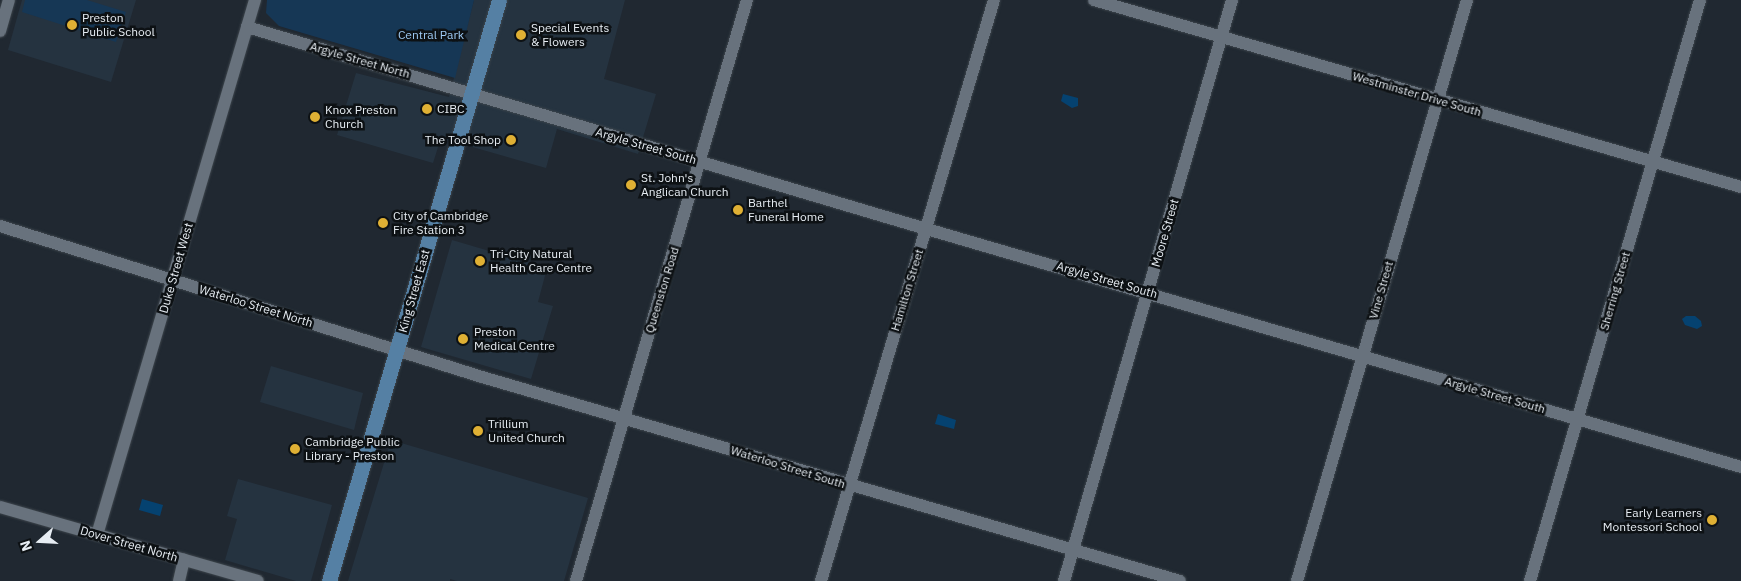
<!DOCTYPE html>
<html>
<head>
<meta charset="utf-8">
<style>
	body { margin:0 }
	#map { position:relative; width:1741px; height:581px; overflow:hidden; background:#202831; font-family:"IBM Plex Sans",sans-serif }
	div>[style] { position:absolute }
	.built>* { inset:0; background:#253340 }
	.green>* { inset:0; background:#163755 }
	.water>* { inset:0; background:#054270 }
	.roads { filter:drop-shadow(0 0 1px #3e464d) drop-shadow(0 0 1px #3e464d) }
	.street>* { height:12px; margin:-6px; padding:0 6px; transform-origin:6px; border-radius:6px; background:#68727d }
	.secondary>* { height:15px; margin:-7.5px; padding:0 7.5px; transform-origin:7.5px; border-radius:7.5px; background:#5580a4 }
	.dots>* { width:14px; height:14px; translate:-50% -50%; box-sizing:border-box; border:2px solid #0d1114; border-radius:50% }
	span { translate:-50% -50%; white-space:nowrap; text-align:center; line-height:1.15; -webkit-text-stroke:5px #0d1114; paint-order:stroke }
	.poi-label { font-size:12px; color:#e7edf3 }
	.left { translate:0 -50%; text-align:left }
	.right { translate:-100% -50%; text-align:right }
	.park-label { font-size:12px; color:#9ecaf4 }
	.street-label { font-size:12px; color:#e7edf3 }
	.north { position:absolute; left:15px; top:516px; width:50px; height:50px; -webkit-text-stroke:4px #0d1114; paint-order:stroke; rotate:251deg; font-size:14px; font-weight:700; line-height:20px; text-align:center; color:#e7edf3 }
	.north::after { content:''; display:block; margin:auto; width:18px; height:22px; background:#e7edf3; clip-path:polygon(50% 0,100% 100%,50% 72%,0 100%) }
</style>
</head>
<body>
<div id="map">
	<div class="built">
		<i style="clip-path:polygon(22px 0,136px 0,111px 82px,8px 50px)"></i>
		<i style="clip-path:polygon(474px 0,625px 0,604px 79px,656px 94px,638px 154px,557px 129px,546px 168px,441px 138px,433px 163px,337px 135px,356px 73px,449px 97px)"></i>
		<i style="clip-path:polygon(452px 240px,547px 268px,538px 302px,553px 306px,531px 379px,421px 347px)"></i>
		<i style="clip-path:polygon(271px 366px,363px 393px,354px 430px,260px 402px)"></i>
		<i style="clip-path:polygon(391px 440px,588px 498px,564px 581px,457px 581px,450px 579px,450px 581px,348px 581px)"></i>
		<i style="clip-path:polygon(238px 479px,332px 505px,311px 581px,296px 581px,225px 560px,237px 519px,227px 516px)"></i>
	</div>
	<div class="green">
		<i style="clip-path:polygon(25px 0,87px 0,126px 12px,116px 42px,22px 12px)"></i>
		<i style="clip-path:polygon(267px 0,474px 0,455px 78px,279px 26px,266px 13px)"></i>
	</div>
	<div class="water">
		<i style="clip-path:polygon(1063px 94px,1078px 98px,1078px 106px,1072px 108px,1061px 101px)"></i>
		<i style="clip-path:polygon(1686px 316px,1695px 316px,1701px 321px,1702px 326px,1697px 329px,1685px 325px,1682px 319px)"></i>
		<i style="clip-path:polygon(938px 414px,956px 420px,954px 429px,935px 424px)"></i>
		<i style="clip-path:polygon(142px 499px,163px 505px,160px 516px,139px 510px)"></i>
	</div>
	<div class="roads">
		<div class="street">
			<i style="left:1094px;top:0;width:673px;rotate:16.12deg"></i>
			<i style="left:247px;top:27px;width:695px;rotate:16.56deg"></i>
			<i style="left:913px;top:225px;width:863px;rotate:16.29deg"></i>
			<i style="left:0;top:31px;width:32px;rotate:-74deg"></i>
			<i style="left:0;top:226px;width:505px;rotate:17.39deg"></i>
			<i style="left:482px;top:377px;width:727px;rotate:16.29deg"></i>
			<i style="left:0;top:507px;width:268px;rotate:16deg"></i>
			<i style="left:97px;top:535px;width:558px;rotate:-73.55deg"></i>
			<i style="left:179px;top:581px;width:22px;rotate:-77deg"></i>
			<i style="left:576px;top:581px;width:606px;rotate:-73.6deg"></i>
			<i style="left:821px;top:581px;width:606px;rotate:-73.42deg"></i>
			<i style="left:1064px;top:581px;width:605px;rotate:-73.87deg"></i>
			<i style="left:1297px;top:581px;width:605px;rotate:-73.69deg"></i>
			<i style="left:1530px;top:581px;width:605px;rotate:-73.69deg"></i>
		</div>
		<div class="secondary">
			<i style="left:329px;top:581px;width:605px;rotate:-73.69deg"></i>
		</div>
	</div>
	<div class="dots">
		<i style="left:72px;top:25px;background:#dfb034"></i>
		<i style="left:521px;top:35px;background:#dfb034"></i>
		<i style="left:427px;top:109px;background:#dfb034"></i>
		<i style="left:315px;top:117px;background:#dfb034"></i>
		<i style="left:511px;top:140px;background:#dfb034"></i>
		<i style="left:631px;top:185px;background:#dfb034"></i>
		<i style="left:738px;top:210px;background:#dfb034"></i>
		<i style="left:383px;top:223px;background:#dfb034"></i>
		<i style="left:480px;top:261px;background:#dfb034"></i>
		<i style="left:463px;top:339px;background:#dfb034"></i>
		<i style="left:478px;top:431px;background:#dfb034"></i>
		<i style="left:295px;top:449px;background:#dfb034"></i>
		<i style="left:1712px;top:520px;background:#dfb034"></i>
	</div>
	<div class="poi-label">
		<span class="left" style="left:82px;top:25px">Preston<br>Public School</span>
		<span class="left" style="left:531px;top:35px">Special Events<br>&amp; Flowers</span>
		<span class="left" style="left:437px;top:109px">CIBC</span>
		<span class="left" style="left:325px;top:117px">Knox Preston<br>Church</span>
		<span class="right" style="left:501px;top:140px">The Tool Shop</span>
		<span class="left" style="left:641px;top:185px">St. John's<br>Anglican Church</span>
		<span class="left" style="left:748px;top:210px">Barthel<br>Funeral Home</span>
		<span class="left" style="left:393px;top:223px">City of Cambridge<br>Fire Station 3</span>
		<span class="left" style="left:490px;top:261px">Tri-City Natural<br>Health Care Centre</span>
		<span class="left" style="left:474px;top:339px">Preston<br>Medical Centre</span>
		<span class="left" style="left:488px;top:431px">Trillium<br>United Church</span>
		<span class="left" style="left:305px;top:449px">Cambridge Public<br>Library - Preston</span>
		<span class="right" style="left:1702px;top:520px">Early Learners<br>Montessori School</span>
	</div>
	<div class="park-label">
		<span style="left:431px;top:35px">Central Park</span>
	</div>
	<div class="street-label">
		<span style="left:360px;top:60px;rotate:16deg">Argyle Street North</span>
		<span style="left:1417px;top:94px;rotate:16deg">Westminster Drive South</span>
		<span style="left:646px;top:146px;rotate:16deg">Argyle Street South</span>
		<span style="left:1165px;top:233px;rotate:-74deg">Moore Street</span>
		<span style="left:176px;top:268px;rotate:-74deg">Duke Street West</span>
		<span style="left:1107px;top:280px;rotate:16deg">Argyle Street South</span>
		<span style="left:662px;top:290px;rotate:-73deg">Queenston Road</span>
		<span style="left:907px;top:290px;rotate:-73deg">Hamilton Street</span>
		<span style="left:1381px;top:290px;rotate:-74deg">Vine Street</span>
		<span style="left:414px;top:291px;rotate:-74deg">King Street East</span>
		<span style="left:1615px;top:291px;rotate:-74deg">Sherring Street</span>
		<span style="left:256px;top:306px;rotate:17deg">Waterloo Street North</span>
		<span style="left:1495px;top:395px;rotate:16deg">Argyle Street South</span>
		<span style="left:788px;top:467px;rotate:17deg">Waterloo Street South</span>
		<span style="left:129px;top:544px;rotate:16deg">Dover Street North</span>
	</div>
	<div class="north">N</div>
</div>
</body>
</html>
